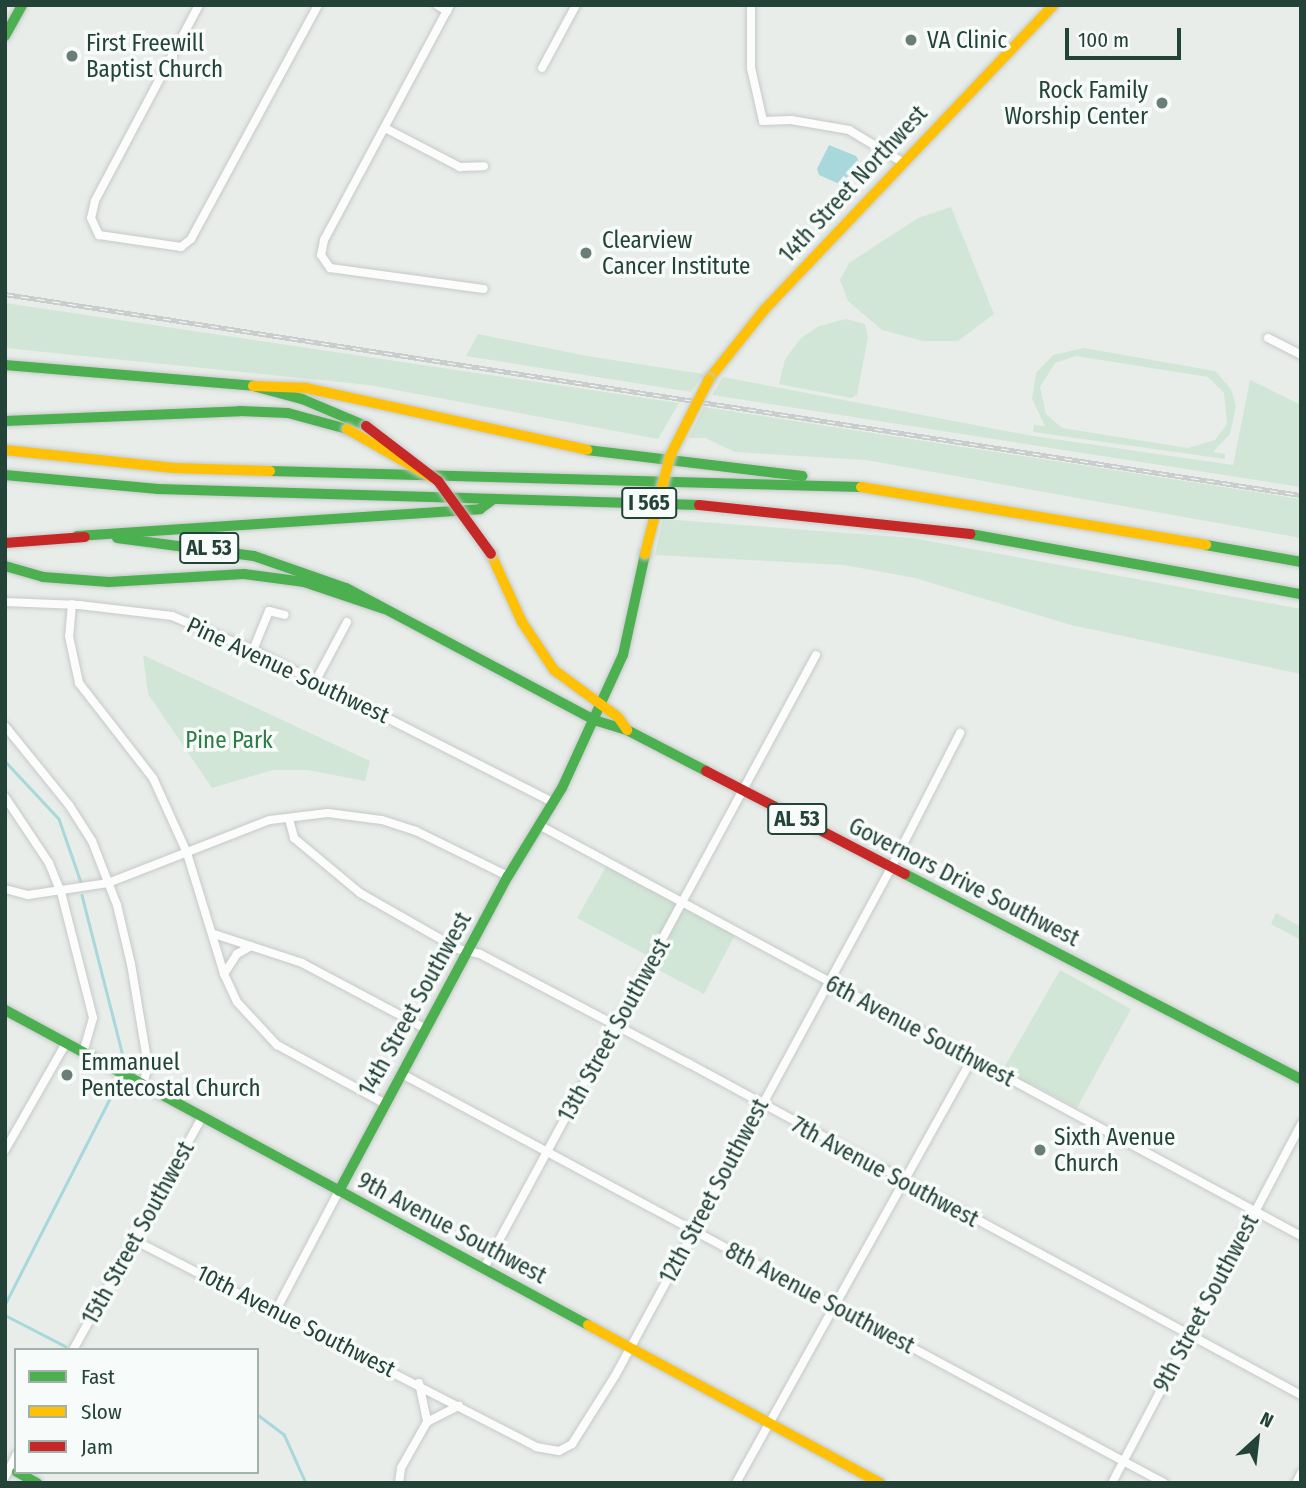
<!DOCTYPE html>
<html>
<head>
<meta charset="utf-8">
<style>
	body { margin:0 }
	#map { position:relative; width:1306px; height:1488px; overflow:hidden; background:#e8edea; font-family:"Fira Sans Condensed",sans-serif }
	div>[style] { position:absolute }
	.green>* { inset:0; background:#d1e6d6 }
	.water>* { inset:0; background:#a8d8dc }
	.stream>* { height:2.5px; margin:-1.25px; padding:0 1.25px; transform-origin:1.25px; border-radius:1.25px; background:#a8d8dc }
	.roads { filter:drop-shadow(0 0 2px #c5cac7) drop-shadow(0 0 2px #c5cac7) }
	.street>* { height:8px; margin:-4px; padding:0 4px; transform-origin:4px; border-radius:4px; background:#fcfcfc }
	.fast>* { height:10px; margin:-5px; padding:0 5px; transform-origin:5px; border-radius:5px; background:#4caf50 }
	.slow>* { height:10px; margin:-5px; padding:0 5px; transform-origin:5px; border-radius:5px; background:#ffc107 }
	.jam>* { height:10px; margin:-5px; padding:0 5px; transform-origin:5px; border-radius:5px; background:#c62828 }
	.rail>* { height:5px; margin-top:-2.5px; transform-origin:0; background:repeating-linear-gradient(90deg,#f7fbf9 0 8px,#c9cdcb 0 16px); box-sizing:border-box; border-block:2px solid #c9cdcb }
	.bridges { filter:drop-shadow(0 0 2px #c3cbc7) drop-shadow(0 0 2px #c3cbc7) }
	.slow-bridge>* { height:10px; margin:-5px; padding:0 5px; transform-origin:5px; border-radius:5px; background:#ffc107 }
	.jam-bridge>* { height:10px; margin:-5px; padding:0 5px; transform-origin:5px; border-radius:5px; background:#c62828 }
	.dots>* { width:19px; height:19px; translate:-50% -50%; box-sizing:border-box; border:4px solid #f7fbf9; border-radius:50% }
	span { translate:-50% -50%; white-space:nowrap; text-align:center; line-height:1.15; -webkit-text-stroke:7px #f7fbf9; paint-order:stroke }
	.shield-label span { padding:2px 5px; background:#f7fbf9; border:2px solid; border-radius:5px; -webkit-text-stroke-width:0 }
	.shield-label { font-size:21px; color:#234338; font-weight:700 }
	.poi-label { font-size:23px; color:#234338 }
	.left { translate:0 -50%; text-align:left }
	.right { translate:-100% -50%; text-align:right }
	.street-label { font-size:23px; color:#234338 }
	.park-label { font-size:23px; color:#2b7c45 }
	.frame { position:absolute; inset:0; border:7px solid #234338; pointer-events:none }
	.legend { position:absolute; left:14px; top:1348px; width:245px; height:126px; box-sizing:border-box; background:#f7fbf9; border:2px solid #a2b1ac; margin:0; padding:9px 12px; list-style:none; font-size:21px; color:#234338 }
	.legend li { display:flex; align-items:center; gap:14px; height:35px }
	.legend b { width:35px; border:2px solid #a2b1ac }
	.north { position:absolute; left:1222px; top:1404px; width:70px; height:70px; -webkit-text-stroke:5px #f7fbf9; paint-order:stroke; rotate:27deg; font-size:19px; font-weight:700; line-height:28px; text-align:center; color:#234338 }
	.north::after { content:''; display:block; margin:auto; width:24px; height:32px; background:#234338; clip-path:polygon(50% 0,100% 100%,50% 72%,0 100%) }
	.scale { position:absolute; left:1065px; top:28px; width:116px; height:32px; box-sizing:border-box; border:4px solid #234338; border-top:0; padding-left:9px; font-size:21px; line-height:24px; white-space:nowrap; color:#234338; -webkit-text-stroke:5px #f7fbf9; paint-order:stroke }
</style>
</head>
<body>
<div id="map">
	<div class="green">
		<i style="clip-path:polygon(951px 207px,994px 314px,958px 341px,923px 341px,882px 330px,848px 301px,840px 280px,849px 263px,918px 218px)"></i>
		<i style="clip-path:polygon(5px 303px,679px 403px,658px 439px,369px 385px,5px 348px)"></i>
		<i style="clip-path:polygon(846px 319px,865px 324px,868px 337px,857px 395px,851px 398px,779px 384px,785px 359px,801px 338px,819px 326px)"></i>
		<i style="clip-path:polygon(478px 334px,587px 356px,703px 374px,691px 392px,466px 356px)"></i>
		<i style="clip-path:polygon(evenodd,1084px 348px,1215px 371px,1231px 389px,1236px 406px,1230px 434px,1213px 452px,1225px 454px,1225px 459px,1033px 432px,1034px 425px,1045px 426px,1032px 399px,1036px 373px,1053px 355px,1084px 348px,1076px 356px,1208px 377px,1224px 393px,1227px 424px,1215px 440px,1188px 448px,1062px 428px,1046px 414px,1040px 387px,1055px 363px,1076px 356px)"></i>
		<i style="clip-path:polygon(723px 377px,1033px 436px,1233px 465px,1250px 380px,1301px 405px,1301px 487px,712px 395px)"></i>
		<i style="clip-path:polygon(704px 407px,1301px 499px,1301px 538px,866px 460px,735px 452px,705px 438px,689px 438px)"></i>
		<i style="clip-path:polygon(663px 519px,912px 538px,1301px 609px,1301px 674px,1071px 625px,915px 578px,844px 565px,655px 555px)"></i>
		<i style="clip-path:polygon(143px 655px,370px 761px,365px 781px,308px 770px,273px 770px,212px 788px,148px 694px)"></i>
		<i style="clip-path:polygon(607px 865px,735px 935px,704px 994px,649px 965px,652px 958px,577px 918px)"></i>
		<i style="clip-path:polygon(1276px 913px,1301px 927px,1301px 940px,1271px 924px)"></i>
		<i style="clip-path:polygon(1060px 970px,1131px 1009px,1077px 1108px,1030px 1083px,1025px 1093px,998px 1078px)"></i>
	</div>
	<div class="water">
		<i style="clip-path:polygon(829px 145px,856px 156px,860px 163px,850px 177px,837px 183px,819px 175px,817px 169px)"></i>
	</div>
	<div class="stream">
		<i style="left:5px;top:761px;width:79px;rotate:47deg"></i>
		<i style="left:59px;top:819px;width:67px;rotate:70.8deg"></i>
		<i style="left:82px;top:895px;width:166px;rotate:75.7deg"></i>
		<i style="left:5px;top:1304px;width:251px;rotate:-63deg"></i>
		<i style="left:5px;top:1315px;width:68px;rotate:27.3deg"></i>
		<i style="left:257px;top:1414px;width:34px;rotate:37deg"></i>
		<i style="left:284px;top:1434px;width:54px;rotate:65.8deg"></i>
	</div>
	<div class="roads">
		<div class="street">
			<i style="left:199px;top:5px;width:222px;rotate:118deg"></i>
			<i style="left:95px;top:201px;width:17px;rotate:103deg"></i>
			<i style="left:91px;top:218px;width:19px;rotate:65deg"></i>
			<i style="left:99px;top:235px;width:83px;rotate:8.3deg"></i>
			<i style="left:181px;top:247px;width:13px;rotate:-39deg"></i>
			<i style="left:191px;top:239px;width:266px;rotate:-61.5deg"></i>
			<i style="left:437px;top:5px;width:12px;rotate:31deg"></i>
			<i style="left:450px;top:5px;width:267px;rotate:118.2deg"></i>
			<i style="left:324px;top:240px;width:15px;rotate:101deg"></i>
			<i style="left:321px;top:255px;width:16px;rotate:55deg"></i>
			<i style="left:330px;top:268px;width:155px;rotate:7.8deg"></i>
			<i style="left:751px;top:5px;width:63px;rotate:90deg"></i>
			<i style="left:751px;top:68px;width:54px;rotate:77.2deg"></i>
			<i style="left:763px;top:121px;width:28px;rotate:-2deg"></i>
			<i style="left:791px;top:120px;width:59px;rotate:9.8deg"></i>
			<i style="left:849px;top:130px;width:62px;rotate:31.1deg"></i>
			<i style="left:542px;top:68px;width:72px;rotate:-61.6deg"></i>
			<i style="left:385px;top:128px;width:85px;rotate:27.5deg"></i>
			<i style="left:460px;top:167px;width:24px;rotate:-2deg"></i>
			<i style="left:1268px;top:338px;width:37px;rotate:27deg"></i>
			<i style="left:5px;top:602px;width:74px;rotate:2.3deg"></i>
			<i style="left:79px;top:605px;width:94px;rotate:6.7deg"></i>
			<i style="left:172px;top:616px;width:88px;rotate:22.8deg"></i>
			<i style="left:253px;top:650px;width:336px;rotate:26.9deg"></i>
			<i style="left:72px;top:604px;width:32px;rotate:95deg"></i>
			<i style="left:69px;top:636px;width:48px;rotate:78deg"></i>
			<i style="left:79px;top:683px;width:120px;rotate:52.1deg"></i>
			<i style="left:153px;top:778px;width:82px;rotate:65.6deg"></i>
			<i style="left:187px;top:853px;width:127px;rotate:73deg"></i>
			<i style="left:224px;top:974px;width:31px;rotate:65deg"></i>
			<i style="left:237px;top:1002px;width:59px;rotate:47.1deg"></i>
			<i style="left:277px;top:1045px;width:122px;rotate:28.5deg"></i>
			<i style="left:253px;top:650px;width:42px;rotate:-67.7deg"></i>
			<i style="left:269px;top:611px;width:16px;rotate:14deg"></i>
			<i style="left:315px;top:682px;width:68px;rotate:-61.9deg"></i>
			<i style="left:5px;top:726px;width:102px;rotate:51deg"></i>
			<i style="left:69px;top:805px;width:43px;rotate:57.4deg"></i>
			<i style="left:92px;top:841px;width:69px;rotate:68.7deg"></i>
			<i style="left:117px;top:905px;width:61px;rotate:76.7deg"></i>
			<i style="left:131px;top:964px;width:103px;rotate:80.5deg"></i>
			<i style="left:148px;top:1066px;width:20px;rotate:105deg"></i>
			<i style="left:5px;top:797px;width:79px;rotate:56.3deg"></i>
			<i style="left:49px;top:863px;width:31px;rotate:68deg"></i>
			<i style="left:61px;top:892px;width:130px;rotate:75.7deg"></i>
			<i style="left:93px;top:1018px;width:35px;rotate:106deg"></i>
			<i style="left:289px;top:819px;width:20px;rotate:75deg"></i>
			<i style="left:294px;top:838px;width:86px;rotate:39.8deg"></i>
			<i style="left:360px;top:893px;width:113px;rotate:29.7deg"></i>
			<i style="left:458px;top:949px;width:23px;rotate:13deg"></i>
			<i style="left:480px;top:954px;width:235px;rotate:27.7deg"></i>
			<i style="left:688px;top:1063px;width:697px;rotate:28.44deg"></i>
			<i style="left:539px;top:825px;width:866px;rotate:28.34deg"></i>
			<i style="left:5px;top:889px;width:24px;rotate:15deg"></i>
			<i style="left:28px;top:895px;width:81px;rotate:-8.5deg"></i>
			<i style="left:108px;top:883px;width:174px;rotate:-21.3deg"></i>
			<i style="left:270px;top:820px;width:58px;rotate:-6.9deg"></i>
			<i style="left:328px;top:813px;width:54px;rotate:7.4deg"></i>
			<i style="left:382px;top:820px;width:36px;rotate:18deg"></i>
			<i style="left:416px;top:831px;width:102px;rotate:26.1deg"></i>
			<i style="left:214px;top:934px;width:93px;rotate:18.2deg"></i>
			<i style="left:302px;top:963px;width:140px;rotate:28deg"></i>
			<i style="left:224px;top:974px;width:24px;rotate:-57deg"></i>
			<i style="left:237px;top:954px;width:16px;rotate:-30deg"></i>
			<i style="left:402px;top:1074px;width:865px;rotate:28.22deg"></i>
			<i style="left:5px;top:1150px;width:123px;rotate:-60.3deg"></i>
			<i style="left:132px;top:1239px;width:454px;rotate:27.2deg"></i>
			<i style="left:536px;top:1447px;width:23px;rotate:10deg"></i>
			<i style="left:559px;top:1451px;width:15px;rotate:-28deg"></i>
			<i style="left:572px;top:1444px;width:80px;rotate:-57.7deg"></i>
			<i style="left:615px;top:1376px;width:578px;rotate:-61.48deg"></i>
			<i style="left:891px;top:868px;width:152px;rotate:-62.9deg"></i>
			<i style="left:484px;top:1268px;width:697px;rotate:-61.56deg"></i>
			<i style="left:276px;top:1310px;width:135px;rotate:-62.1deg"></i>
			<i style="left:73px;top:1350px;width:266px;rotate:-61deg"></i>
			<i style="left:419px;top:1383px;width:40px;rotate:78deg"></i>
			<i style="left:5px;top:1477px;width:25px;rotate:-63deg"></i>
			<i style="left:399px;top:1483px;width:15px;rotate:-82deg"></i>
			<i style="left:401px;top:1468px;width:53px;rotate:-60.5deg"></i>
			<i style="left:427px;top:1422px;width:36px;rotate:-27deg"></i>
			<i style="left:736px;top:1483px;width:485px;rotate:-60.9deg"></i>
			<i style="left:1112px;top:1483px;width:406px;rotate:-62.2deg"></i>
			<i style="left:1296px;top:1483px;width:11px;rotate:-63deg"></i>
		</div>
		<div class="fast">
			<i style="left:5px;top:36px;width:35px;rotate:-61deg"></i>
			<i style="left:5px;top:365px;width:249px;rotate:4.8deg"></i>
			<i style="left:253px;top:386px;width:51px;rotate:14.9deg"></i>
			<i style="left:302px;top:399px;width:69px;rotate:22.9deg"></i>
			<i style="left:5px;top:421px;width:235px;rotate:-2.4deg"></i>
			<i style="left:240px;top:411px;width:48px;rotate:2.4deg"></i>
			<i style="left:288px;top:413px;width:61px;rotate:15.2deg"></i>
			<i style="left:587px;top:450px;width:217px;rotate:6.9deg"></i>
			<i style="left:270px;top:471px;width:591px;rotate:1.55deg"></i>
			<i style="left:5px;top:475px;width:154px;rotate:5.2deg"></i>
			<i style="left:158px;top:489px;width:541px;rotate:1.69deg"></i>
			<i style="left:970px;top:534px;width:336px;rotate:10.3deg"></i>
			<i style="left:77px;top:536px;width:404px;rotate:-3.8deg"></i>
			<i style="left:480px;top:509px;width:17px;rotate:-36deg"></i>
			<i style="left:117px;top:538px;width:138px;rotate:7.5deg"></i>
			<i style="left:254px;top:556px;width:97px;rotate:19.2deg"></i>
			<i style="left:346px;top:588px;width:281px;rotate:28deg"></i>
			<i style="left:594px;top:720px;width:34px;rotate:17deg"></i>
			<i style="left:627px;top:730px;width:89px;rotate:27.4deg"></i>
			<i style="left:1206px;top:545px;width:97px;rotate:10.1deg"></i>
			<i style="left:5px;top:566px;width:40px;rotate:16deg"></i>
			<i style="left:43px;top:577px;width:66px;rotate:4.3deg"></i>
			<i style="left:109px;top:582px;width:135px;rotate:-3.4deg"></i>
			<i style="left:244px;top:574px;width:61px;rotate:7.6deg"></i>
			<i style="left:304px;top:582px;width:84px;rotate:18.6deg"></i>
			<i style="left:905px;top:874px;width:446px;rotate:27.4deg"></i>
			<i style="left:5px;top:1010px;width:663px;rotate:28.38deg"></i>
			<i style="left:339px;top:1191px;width:357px;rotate:-61.8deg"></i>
			<i style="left:508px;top:876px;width:103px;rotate:-58.5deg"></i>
			<i style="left:562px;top:788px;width:146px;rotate:-65.4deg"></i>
			<i style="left:623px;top:655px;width:103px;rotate:-77.7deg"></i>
			<i style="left:17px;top:1472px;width:23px;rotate:29deg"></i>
		</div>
		<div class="slow">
			<i style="left:709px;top:379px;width:88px;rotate:-51.4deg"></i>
			<i style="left:764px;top:310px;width:420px;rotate:-46.5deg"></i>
			<i style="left:253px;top:386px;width:53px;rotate:2.2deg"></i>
			<i style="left:306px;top:388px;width:288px;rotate:12.4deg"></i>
			<i style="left:5px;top:450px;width:170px;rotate:6.1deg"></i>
			<i style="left:174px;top:468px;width:96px;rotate:1.8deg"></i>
			<i style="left:861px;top:487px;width:350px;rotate:9.5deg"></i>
			<i style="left:491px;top:554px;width:75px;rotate:65.5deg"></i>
			<i style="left:522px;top:622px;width:58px;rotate:56.3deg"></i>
			<i style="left:554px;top:670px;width:79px;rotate:36.3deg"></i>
			<i style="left:618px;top:717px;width:16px;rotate:55deg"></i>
			<i style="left:588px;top:1325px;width:332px;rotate:28.4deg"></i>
		</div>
		<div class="jam">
			<i style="left:699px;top:505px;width:273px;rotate:6.1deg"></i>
			<i style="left:5px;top:543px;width:80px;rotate:-4.3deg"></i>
			<i style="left:706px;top:771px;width:224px;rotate:27.4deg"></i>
		</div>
	</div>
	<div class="rail">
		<i style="left:5px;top:294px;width:1311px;rotate:8.82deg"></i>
	</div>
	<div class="bridges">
		<div class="slow-bridge">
			<i style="left:347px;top:429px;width:105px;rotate:29.7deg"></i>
			<i style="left:645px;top:554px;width:101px;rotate:-75.7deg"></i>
			<i style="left:670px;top:456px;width:86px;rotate:-63.1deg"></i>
		</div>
		<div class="jam-bridge">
			<i style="left:366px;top:426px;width:91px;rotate:37.4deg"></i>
			<i style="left:438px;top:481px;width:90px;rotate:54deg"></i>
		</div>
	</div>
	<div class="dots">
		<i style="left:911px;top:40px;background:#687e76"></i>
		<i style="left:72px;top:56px;background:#687e76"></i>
		<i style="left:1162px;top:103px;background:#687e76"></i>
		<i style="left:586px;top:253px;background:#687e76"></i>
		<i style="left:67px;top:1075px;background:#687e76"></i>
		<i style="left:1040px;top:1150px;background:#687e76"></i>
	</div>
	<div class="shield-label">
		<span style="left:649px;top:503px">I 565</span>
		<span style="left:209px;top:548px">AL 53</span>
		<span style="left:797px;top:819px">AL 53</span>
	</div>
	<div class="poi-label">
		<span class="left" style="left:927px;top:40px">VA Clinic</span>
		<span class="left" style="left:86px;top:56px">First Freewill<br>Baptist Church</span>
		<span class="right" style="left:1148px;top:103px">Rock Family<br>Worship Center</span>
		<span class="left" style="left:602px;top:253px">Clearview<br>Cancer Institute</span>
		<span class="left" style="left:81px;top:1075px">Emmanuel<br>Pentecostal Church</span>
		<span class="left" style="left:1054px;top:1150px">Sixth Avenue<br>Church</span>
	</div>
	<div class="street-label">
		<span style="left:853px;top:184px;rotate:-47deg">14th Street Northwest</span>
		<span style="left:288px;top:670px;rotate:25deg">Pine Avenue Southwest</span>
		<span style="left:964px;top:882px;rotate:27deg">Governors Drive Southwest</span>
		<span style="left:415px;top:1004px;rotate:-61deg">14th Street Southwest</span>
		<span style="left:614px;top:1030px;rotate:-61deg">13th Street Southwest</span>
		<span style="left:920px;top:1031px;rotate:28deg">6th Avenue Southwest</span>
		<span style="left:885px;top:1172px;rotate:28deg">7th Avenue Southwest</span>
		<span style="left:714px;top:1191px;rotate:-62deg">12th Street Southwest</span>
		<span style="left:452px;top:1228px;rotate:28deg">9th Avenue Southwest</span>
		<span style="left:138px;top:1233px;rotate:-61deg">15th Street Southwest</span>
		<span style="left:820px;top:1298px;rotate:28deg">8th Avenue Southwest</span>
		<span style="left:1206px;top:1303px;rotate:-62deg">9th Street Southwest</span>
		<span style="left:296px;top:1321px;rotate:27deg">10th Avenue Southwest</span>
	</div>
	<div class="park-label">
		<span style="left:229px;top:740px">Pine Park</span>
	</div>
	<div class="frame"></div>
	<ul class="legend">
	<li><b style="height:9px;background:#4caf50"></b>Fast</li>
	<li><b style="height:9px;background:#ffc107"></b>Slow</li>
	<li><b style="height:9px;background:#c62828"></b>Jam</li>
	</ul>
	<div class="north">N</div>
	<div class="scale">100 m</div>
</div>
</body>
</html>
